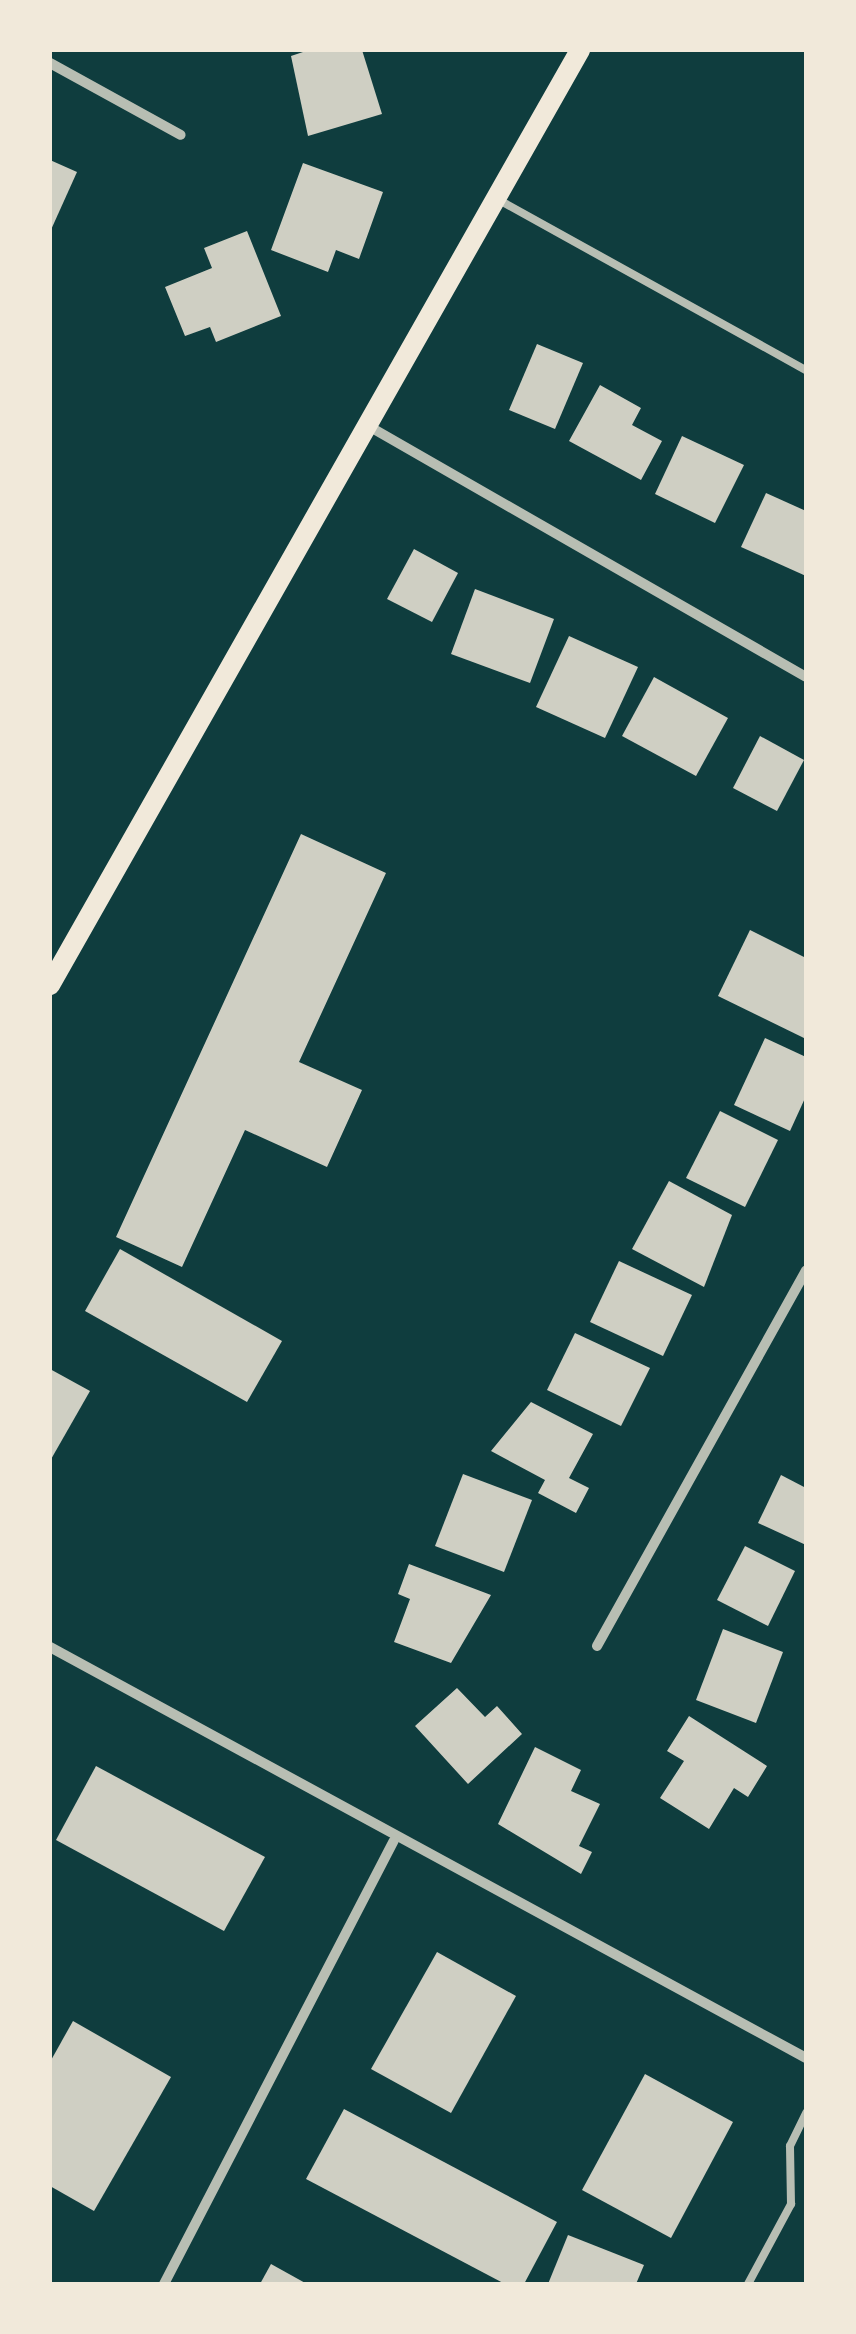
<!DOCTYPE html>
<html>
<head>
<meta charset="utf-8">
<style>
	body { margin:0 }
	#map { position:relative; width:856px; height:2334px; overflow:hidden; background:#0f3d3e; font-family:"Exo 2",sans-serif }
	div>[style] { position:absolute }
	.building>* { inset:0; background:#cfcfc3 }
	.service>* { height:8px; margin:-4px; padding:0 4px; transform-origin:4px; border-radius:4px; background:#b8beb3 }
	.minor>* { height:10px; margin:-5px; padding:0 5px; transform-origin:5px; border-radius:5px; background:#b8beb3 }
	.secondary>* { height:20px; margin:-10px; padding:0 10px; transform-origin:10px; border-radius:10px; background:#f1e9da }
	span { translate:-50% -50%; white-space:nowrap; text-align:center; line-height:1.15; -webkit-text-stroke:9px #f1e9da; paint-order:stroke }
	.frame { position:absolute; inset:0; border:52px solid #f1e9da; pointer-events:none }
</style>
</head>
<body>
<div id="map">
	<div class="building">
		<i style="clip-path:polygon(309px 50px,362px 50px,382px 114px,308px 136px,291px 56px)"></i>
		<i style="clip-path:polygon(50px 160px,77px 172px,50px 232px)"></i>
		<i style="clip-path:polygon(303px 163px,383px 192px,359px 259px,336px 250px,328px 272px,271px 250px)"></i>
		<i style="clip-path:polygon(247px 231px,281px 316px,216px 342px,210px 327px,185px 336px,165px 287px,212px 268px,204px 248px)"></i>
		<i style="clip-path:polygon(537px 344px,583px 363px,555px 429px,509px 410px)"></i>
		<i style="clip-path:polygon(600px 385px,641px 408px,632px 425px,662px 441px,641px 480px,569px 441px)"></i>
		<i style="clip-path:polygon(682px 436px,744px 465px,715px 523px,655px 494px)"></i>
		<i style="clip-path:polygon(766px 493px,806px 511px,806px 576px,741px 547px)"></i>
		<i style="clip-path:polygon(414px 549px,458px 573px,432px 622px,387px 599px)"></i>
		<i style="clip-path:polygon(475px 589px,554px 619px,530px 683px,451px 654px)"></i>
		<i style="clip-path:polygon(569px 636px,638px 667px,605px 738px,536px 707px)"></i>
		<i style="clip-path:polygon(654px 677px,728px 718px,696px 776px,622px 736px)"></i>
		<i style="clip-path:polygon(760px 736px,804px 760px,777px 811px,733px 788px)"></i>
		<i style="clip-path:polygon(301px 834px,386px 873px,299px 1062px,362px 1090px,327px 1167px,245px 1130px,182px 1267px,116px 1237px)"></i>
		<i style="clip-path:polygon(750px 930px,806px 958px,806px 1039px,718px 996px)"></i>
		<i style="clip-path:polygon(765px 1038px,806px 1057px,806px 1096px,790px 1131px,734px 1105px)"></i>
		<i style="clip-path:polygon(720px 1111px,778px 1140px,745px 1207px,686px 1178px)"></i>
		<i style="clip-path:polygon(669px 1181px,732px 1215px,704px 1287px,632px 1249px)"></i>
		<i style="clip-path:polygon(120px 1249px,282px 1341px,247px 1402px,85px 1311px)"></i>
		<i style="clip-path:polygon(619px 1261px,692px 1295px,663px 1356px,590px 1322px)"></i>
		<i style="clip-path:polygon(575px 1333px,650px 1368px,621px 1426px,547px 1390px)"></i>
		<i style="clip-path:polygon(50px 1369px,90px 1391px,50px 1461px)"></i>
		<i style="clip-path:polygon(531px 1402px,593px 1434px,569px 1478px,589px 1488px,576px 1513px,538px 1493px,545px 1480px,491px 1451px)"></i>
		<i style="clip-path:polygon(463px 1474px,532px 1500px,504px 1572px,435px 1546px)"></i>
		<i style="clip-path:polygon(781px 1475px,806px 1488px,806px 1545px,758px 1523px)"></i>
		<i style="clip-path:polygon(745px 1546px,795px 1571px,768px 1626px,717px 1600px)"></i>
		<i style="clip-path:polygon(409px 1564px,491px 1595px,451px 1663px,394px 1642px,410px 1599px,398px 1594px)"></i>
		<i style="clip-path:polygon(723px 1629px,783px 1652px,756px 1723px,696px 1700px)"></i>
		<i style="clip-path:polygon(457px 1688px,485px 1717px,497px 1706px,522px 1734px,468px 1784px,415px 1726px)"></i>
		<i style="clip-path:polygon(689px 1716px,767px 1766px,748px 1797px,734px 1788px,709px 1829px,660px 1798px,684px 1761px,667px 1751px)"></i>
		<i style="clip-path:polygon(535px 1747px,581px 1770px,571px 1791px,600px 1804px,579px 1846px,592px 1852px,581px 1874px,498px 1824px)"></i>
		<i style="clip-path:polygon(96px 1766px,265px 1857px,224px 1931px,56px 1840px)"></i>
		<i style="clip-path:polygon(437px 1952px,516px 1996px,451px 2113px,371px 2069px)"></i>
		<i style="clip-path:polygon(73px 2021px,171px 2077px,94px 2211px,50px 2186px,50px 2062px)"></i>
		<i style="clip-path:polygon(645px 2074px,733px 2122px,671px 2238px,582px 2190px)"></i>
		<i style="clip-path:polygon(344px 2109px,557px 2222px,524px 2284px,505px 2284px,306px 2179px)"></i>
		<i style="clip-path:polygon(568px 2235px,644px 2265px,636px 2284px,548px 2284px)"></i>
		<i style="clip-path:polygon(271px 2264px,307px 2284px,260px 2284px)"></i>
	</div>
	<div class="service">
		<i style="left:499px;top:200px;width:351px;rotate:29deg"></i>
		<i style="left:748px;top:2284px;width:91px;rotate:-61.7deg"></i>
		<i style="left:791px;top:2204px;width:58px;rotate:-91deg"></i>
		<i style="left:790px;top:2146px;width:37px;rotate:-64deg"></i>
	</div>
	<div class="minor">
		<i style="left:50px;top:63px;width:149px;rotate:28.8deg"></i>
		<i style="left:365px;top:424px;width:508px;rotate:29.84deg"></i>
		<i style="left:597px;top:1646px;width:430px;rotate:-60.9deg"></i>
		<i style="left:50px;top:1647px;width:860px;rotate:28.53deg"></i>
		<i style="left:164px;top:2284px;width:499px;rotate:-62.6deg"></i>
	</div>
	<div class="secondary">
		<i style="left:50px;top:985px;width:1075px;rotate:-60.45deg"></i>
	</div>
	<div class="frame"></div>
</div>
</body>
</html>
